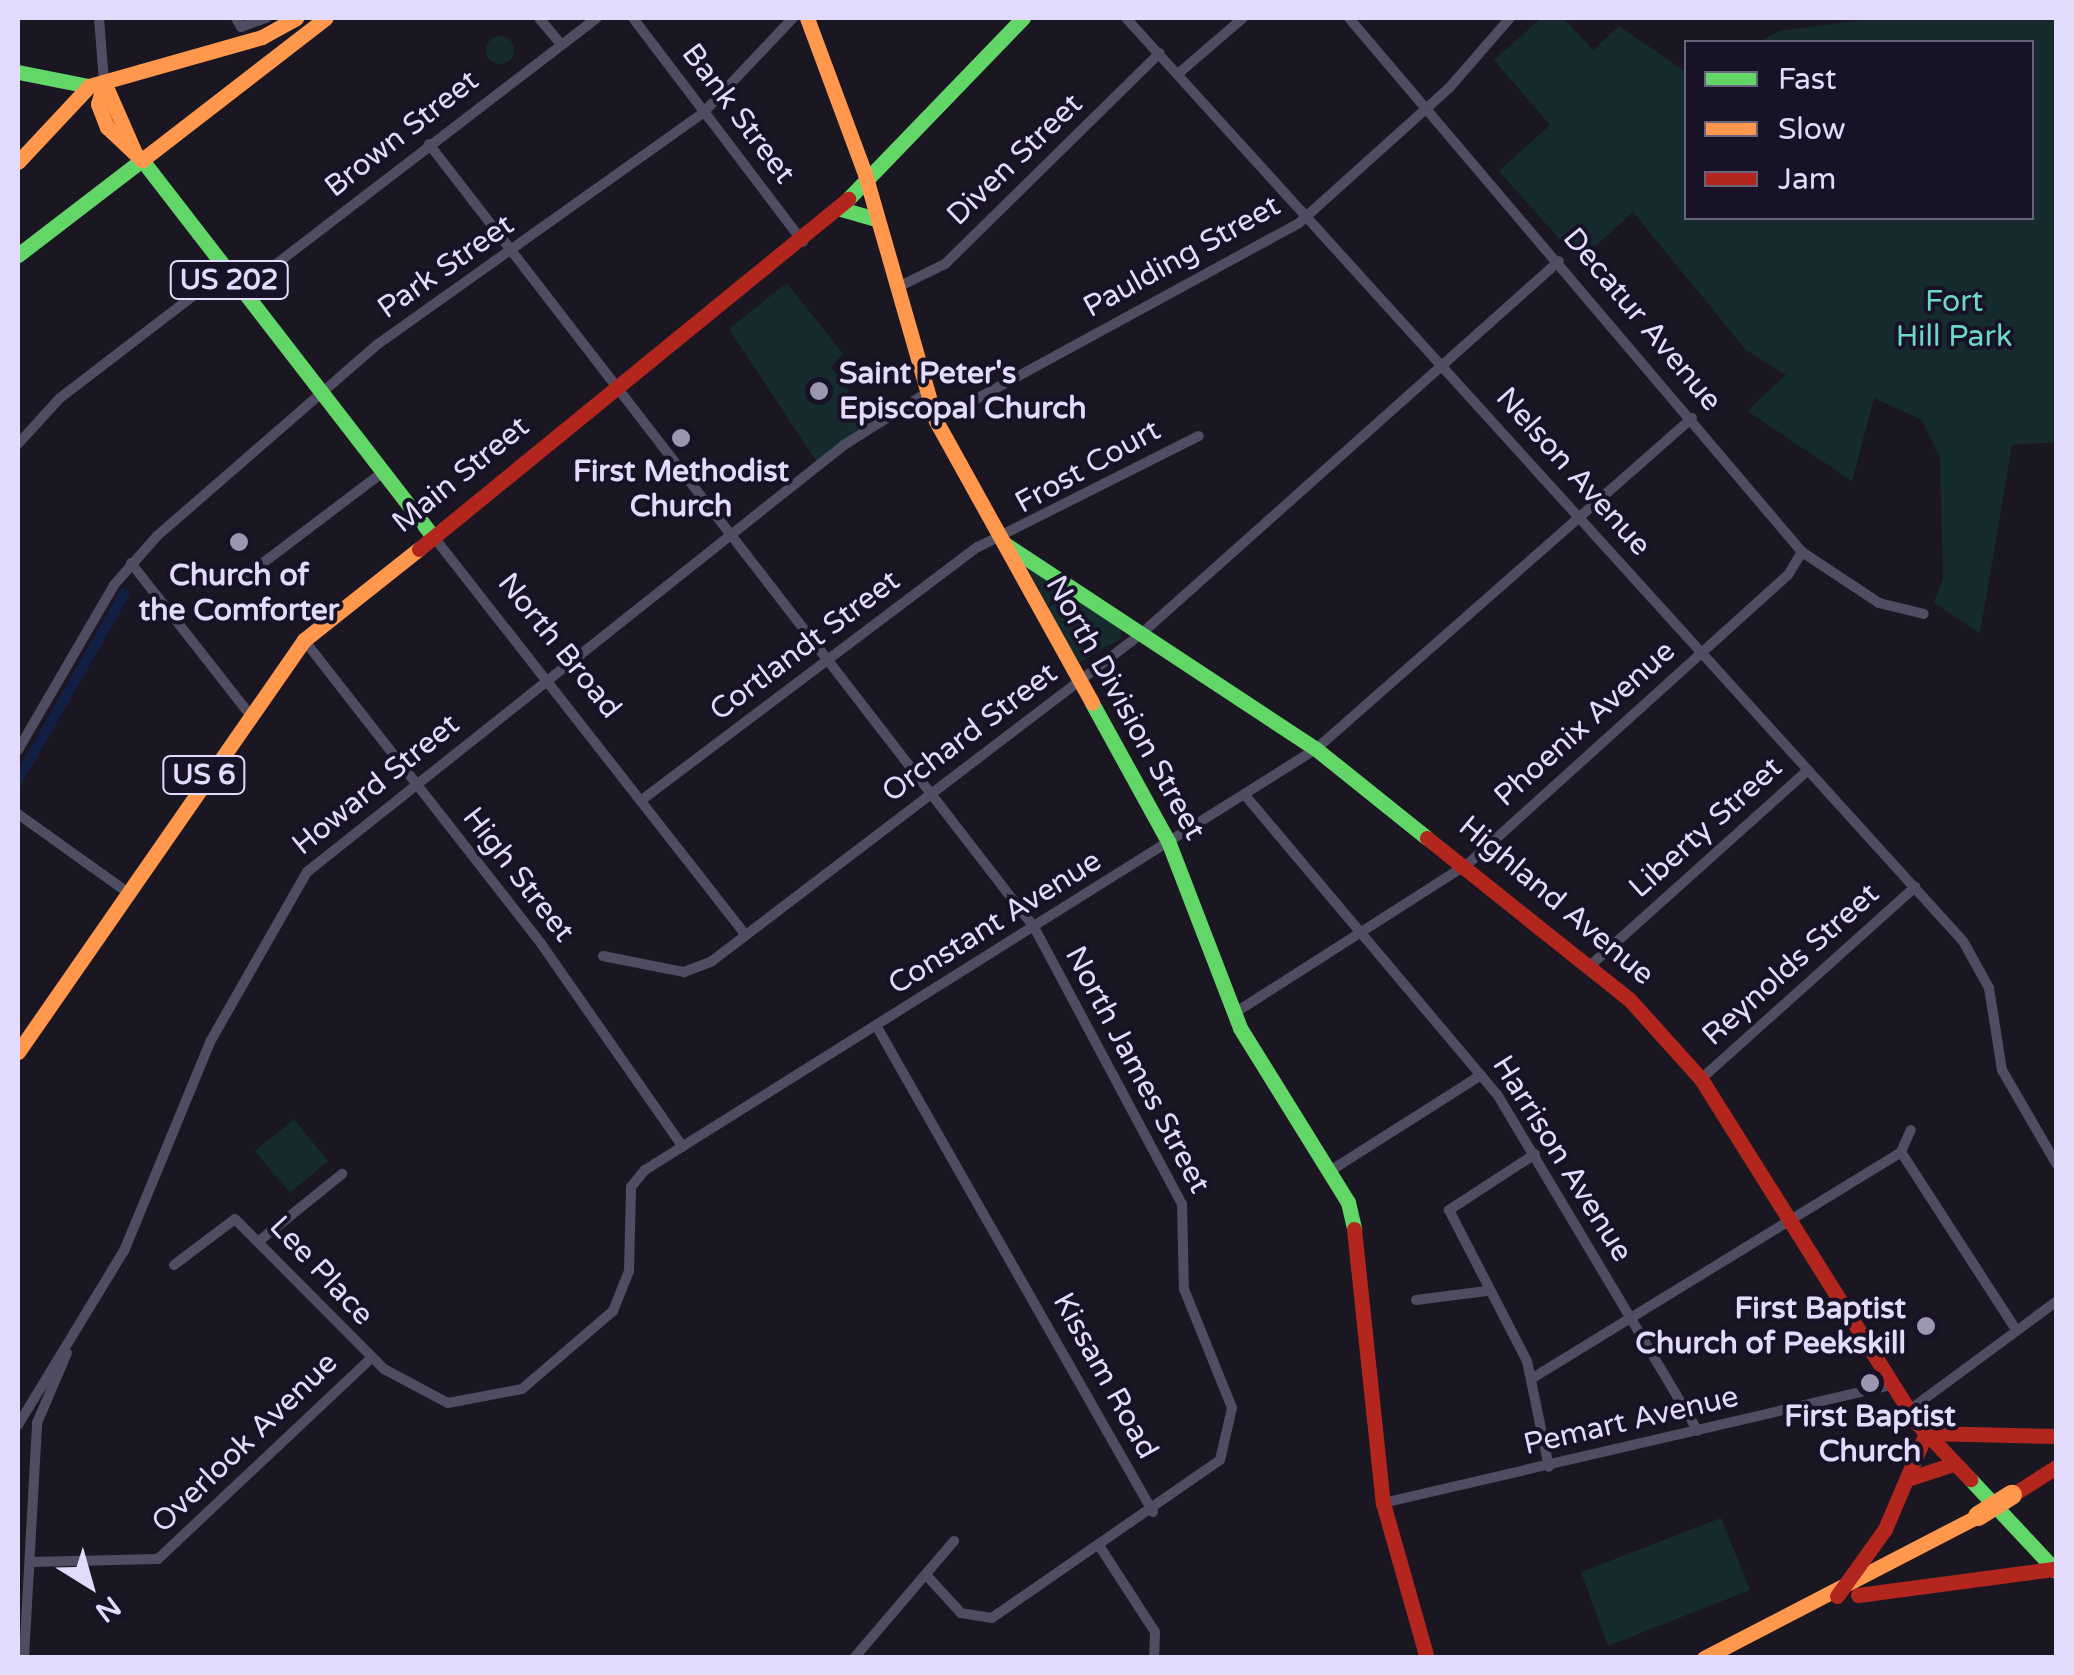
<!DOCTYPE html>
<html>
<head>
<meta charset="utf-8">
<style>
	body { margin:0 }
	#map { position:relative; width:2074px; height:1675px; overflow:hidden; background:#1a1722; font-family:"Varela Round",sans-serif }
	div>[style] { position:absolute }
	.green>* { inset:0; background:#162b2e }
	.round { border-radius:50% }
	.canal>* { height:10px; margin:-5px; padding:0 5px; transform-origin:5px; border-radius:5px; background:#121f44 }
	.street>* { height:10px; margin:-5px; padding:0 5px; transform-origin:5px; border-radius:5px; background:#504d62 }
	.fast>* { height:15px; margin:-7.5px; padding:0 7.5px; transform-origin:7.5px; border-radius:7.5px; background:#63d668 }
	.slow>* { height:15px; margin:-7.5px; padding:0 7.5px; transform-origin:7.5px; border-radius:7.5px; background:#ff974d }
	.jam>* { height:15px; margin:-7.5px; padding:0 7.5px; transform-origin:7.5px; border-radius:7.5px; background:#b3261e }
	.slow-bridge>* { height:20px; margin:-10px; padding:0 10px; transform-origin:10px; border-radius:10px; background:#ff974d }
	.dots>* { width:28px; height:28px; translate:-50% -50%; box-sizing:border-box; border:5px solid #181227; border-radius:50% }
	span { translate:-50% -50%; white-space:nowrap; text-align:center; line-height:1.15; -webkit-text-stroke:8px #181227; paint-order:stroke }
	.shield-label span { padding:2px 8px; background:#181227; border:2px solid; border-radius:8px; -webkit-text-stroke-width:0 }
	.shield-label { font-size:28px; color:#e2dbfc; font-weight:700 }
	.street-label { font-size:30px; color:#e2dbfc }
	.park-label { font-size:30px; color:#6cd7c7 }
	.poi-label { font-size:30px; color:#e2dbfc; font-weight:700 }
	.left { translate:0 -50%; text-align:left }
	.right { translate:-100% -50%; text-align:right }
	.frame { position:absolute; inset:0; border:20px solid #e2dbfc; pointer-events:none }
	.legend { position:absolute; left:1684px; top:40px; width:350px; height:180px; box-sizing:border-box; background:#181227; border:2px solid #69627c; margin:0; padding:12px 18px; list-style:none; font-size:30px; color:#e2dbfc }
	.legend li { display:flex; align-items:center; gap:20px; height:50px }
	.legend b { width:50px; border:2px solid #69627c }
	.north { position:absolute; left:40px; top:1535px; width:100px; height:100px; -webkit-text-stroke:8px #181227; paint-order:stroke; rotate:143deg; font-size:28px; font-weight:700; line-height:40px; text-align:center; color:#e2dbfc }
	.north::after { content:''; display:block; margin:auto; width:35px; height:45px; background:#e2dbfc; clip-path:polygon(50% 0,100% 100%,50% 72%,0 100%) }
</style>
</head>
<body>
<div id="map">
	<div class="green">
		<i style="clip-path:polygon(1541px 18px,1563px 18px,1593px 50px,1619px 26px,1686px 72px,1686px 218px,2032px 218px,2032px 42px,1759px 42px,1779px 31px,1877px 18px,2056px 18px,2056px 442px,2012px 445px,1980px 633px,1934px 603px,1943px 578px,1940px 457px,1922px 420px,1874px 398px,1852px 481px,1747px 411px,1786px 375px,1746px 350px,1633px 212px,1579px 261px,1499px 171px,1550px 125px,1494px 60px)"></i>
		<i class="round" style="left:486px;top:36px;width:28px;height:28px"></i>
		<i style="clip-path:polygon(787px 283px,843px 354px,831px 367px,874px 424px,817px 462px,729px 329px)"></i>
		<i style="clip-path:polygon(1027px 566px,1120px 628px,1121px 638px,1077px 664px)"></i>
		<i style="clip-path:polygon(294px 1119px,328px 1161px,290px 1193px,255px 1151px)"></i>
		<i style="clip-path:polygon(1721px 1518px,1750px 1590px,1608px 1646px,1581px 1572px)"></i>
	</div>
	<div class="canal">
		<i style="left:18px;top:780px;width:215px;rotate:-60.2deg"></i>
	</div>
	<div class="street">
		<i style="left:99px;top:18px;width:64px;rotate:85.5deg"></i>
		<i style="left:236px;top:18px;width:10px;rotate:61deg"></i>
		<i style="left:241px;top:27px;width:27px;rotate:-20deg"></i>
		<i style="left:539px;top:18px;width:34px;rotate:50deg"></i>
		<i style="left:633px;top:18px;width:281px;rotate:52.8deg"></i>
		<i style="left:1126px;top:18px;width:1246px;rotate:47.8deg"></i>
		<i style="left:1963px;top:941px;width:54px;rotate:61deg"></i>
		<i style="left:1989px;top:988px;width:83px;rotate:81deg"></i>
		<i style="left:2002px;top:1070px;width:108px;rotate:59.9deg"></i>
		<i style="left:1349px;top:18px;width:700px;rotate:49.69deg"></i>
		<i style="left:1802px;top:552px;width:92px;rotate:33.5deg"></i>
		<i style="left:1879px;top:603px;width:46px;rotate:13.7deg"></i>
		<i style="left:1179px;top:73px;width:84px;rotate:-40.7deg"></i>
		<i style="left:429px;top:144px;width:990px;rotate:52.31deg"></i>
		<i style="left:1034px;top:927px;width:314px;rotate:61.9deg"></i>
		<i style="left:1182px;top:1204px;width:85px;rotate:88.7deg"></i>
		<i style="left:1184px;top:1289px;width:128px;rotate:68deg"></i>
		<i style="left:1232px;top:1408px;width:53px;rotate:103deg"></i>
		<i style="left:1220px;top:1460px;width:277px;rotate:145.3deg"></i>
		<i style="left:992px;top:1618px;width:31px;rotate:-171deg"></i>
		<i style="left:961px;top:1613px;width:49px;rotate:-132.5deg"></i>
		<i style="left:896px;top:288px;width:55px;rotate:-26.1deg"></i>
		<i style="left:945px;top:264px;width:301px;rotate:-44.5deg"></i>
		<i style="left:241px;top:291px;width:449px;rotate:-37.5deg"></i>
		<i style="left:936px;top:421px;width:413px;rotate:-28.6deg"></i>
		<i style="left:1299px;top:223px;width:203px;rotate:-42deg"></i>
		<i style="left:1450px;top:87px;width:91px;rotate:-49deg"></i>
		<i style="left:18px;top:444px;width:62px;rotate:-47.6deg"></i>
		<i style="left:60px;top:398px;width:205px;rotate:-37.5deg"></i>
		<i style="left:433px;top:536px;width:506px;rotate:51.91deg"></i>
		<i style="left:131px;top:563px;width:189px;rotate:51.9deg"></i>
		<i style="left:243px;top:578px;width:174px;rotate:-37.1deg"></i>
		<i style="left:304px;top:640px;width:387px;rotate:52deg"></i>
		<i style="left:542px;top:945px;width:246px;rotate:55.1deg"></i>
		<i style="left:18px;top:750px;width:191px;rotate:-59.8deg"></i>
		<i style="left:114px;top:585px;width:65px;rotate:-48.7deg"></i>
		<i style="left:157px;top:536px;width:293px;rotate:-41deg"></i>
		<i style="left:378px;top:344px;width:400px;rotate:-35.4deg"></i>
		<i style="left:704px;top:112px;width:129px;rotate:-46.6deg"></i>
		<i style="left:1244px;top:794px;width:392px;rotate:49.9deg"></i>
		<i style="left:1497px;top:1094px;width:392px;rotate:59.2deg"></i>
		<i style="left:643px;top:799px;width:419px;rotate:-37deg"></i>
		<i style="left:978px;top:547px;width:247px;rotate:-26.7deg"></i>
		<i style="left:18px;top:814px;width:130px;rotate:35.6deg"></i>
		<i style="left:603px;top:956px;width:83px;rotate:11.2deg"></i>
		<i style="left:684px;top:972px;width:30px;rotate:-21deg"></i>
		<i style="left:712px;top:961px;width:539px;rotate:-37.32deg"></i>
		<i style="left:1141px;top:634px;width:560px;rotate:-41.74deg"></i>
		<i style="left:1593px;top:963px;width:289px;rotate:-41.9deg"></i>
		<i style="left:1233px;top:1014px;width:280px;rotate:-32.6deg"></i>
		<i style="left:1469px;top:863px;width:430px;rotate:-42.1deg"></i>
		<i style="left:1788px;top:575px;width:27px;rotate:-59deg"></i>
		<i style="left:877px;top:1027px;width:558px;rotate:60.36deg"></i>
		<i style="left:1701px;top:1079px;width:288px;rotate:-41.9deg"></i>
		<i style="left:1901px;top:1152px;width:213px;rotate:57.1deg"></i>
		<i style="left:1535px;top:1154px;width:103px;rotate:146.9deg"></i>
		<i style="left:1449px;top:1210px;width:170px;rotate:62.7deg"></i>
		<i style="left:1527px;top:1361px;width:108px;rotate:78.3deg"></i>
		<i style="left:1330px;top:1171px;width:179px;rotate:-32.4deg"></i>
		<i style="left:259px;top:1241px;width:107px;rotate:-38.9deg"></i>
		<i style="left:174px;top:1265px;width:76px;rotate:-37deg"></i>
		<i style="left:235px;top:1219px;width:211px;rotate:45.2deg"></i>
		<i style="left:384px;top:1369px;width:72px;rotate:28deg"></i>
		<i style="left:448px;top:1403px;width:75px;rotate:-10.7deg"></i>
		<i style="left:522px;top:1389px;width:120px;rotate:-40.6deg"></i>
		<i style="left:613px;top:1311px;width:43px;rotate:-68.2deg"></i>
		<i style="left:629px;top:1271px;width:84px;rotate:-88.6deg"></i>
		<i style="left:631px;top:1187px;width:22px;rotate:-51deg"></i>
		<i style="left:645px;top:1170px;width:792px;rotate:-32.11deg"></i>
		<i style="left:1316px;top:749px;width:501px;rotate:-41.36deg"></i>
		<i style="left:1416px;top:1300px;width:71px;rotate:-7.3deg"></i>
		<i style="left:1531px;top:1379px;width:434px;rotate:-31.5deg"></i>
		<i style="left:1901px;top:1152px;width:24px;rotate:-66deg"></i>
		<i style="left:1908px;top:1411px;width:184px;rotate:-36.4deg"></i>
		<i style="left:18px;top:1425px;width:204px;rotate:-58.7deg"></i>
		<i style="left:124px;top:1251px;width:226px;rotate:-67.6deg"></i>
		<i style="left:210px;top:1042px;width:196px;rotate:-60.3deg"></i>
		<i style="left:307px;top:872px;width:686px;rotate:-38.49deg"></i>
		<i style="left:844px;top:445px;width:96px;rotate:-32.2deg"></i>
		<i style="left:1383px;top:1503px;width:522px;rotate:-13.08deg"></i>
		<i style="left:1100px;top:1547px;width:101px;rotate:57.1deg"></i>
		<i style="left:1155px;top:1632px;width:26px;rotate:92deg"></i>
		<i style="left:31px;top:1562px;width:127px;rotate:-1.4deg"></i>
		<i style="left:158px;top:1559px;width:293px;rotate:-43.3deg"></i>
		<i style="left:24px;top:1658px;width:235px;rotate:-86.8deg"></i>
		<i style="left:37px;top:1423px;width:76px;rotate:-66.8deg"></i>
		<i style="left:854px;top:1658px;width:154px;rotate:-49.5deg"></i>
	</div>
	<div class="fast">
		<i style="left:18px;top:72px;width:72px;rotate:11.2deg"></i>
		<i style="left:848px;top:199px;width:252px;rotate:-46deg"></i>
		<i style="left:841px;top:209px;width:37px;rotate:16deg"></i>
		<i style="left:18px;top:255px;width:156px;rotate:-37.5deg"></i>
		<i style="left:142px;top:160px;width:475px;rotate:52.3deg"></i>
		<i style="left:1005px;top:544px;width:372px;rotate:33.4deg"></i>
		<i style="left:1316px;top:749px;width:142px;rotate:38.7deg"></i>
		<i style="left:1092px;top:703px;width:158px;rotate:61.2deg"></i>
		<i style="left:1168px;top:841px;width:200px;rotate:68.9deg"></i>
		<i style="left:1240px;top:1028px;width:205px;rotate:58.2deg"></i>
		<i style="left:1348px;top:1202px;width:28px;rotate:77deg"></i>
		<i style="left:1970px;top:1479px;width:126px;rotate:46.9deg"></i>
	</div>
	<div class="slow">
		<i style="left:807px;top:18px;width:166px;rotate:69.6deg"></i>
		<i style="left:865px;top:174px;width:257px;rotate:74deg"></i>
		<i style="left:936px;top:421px;width:322px;rotate:61deg"></i>
		<i style="left:104px;top:82px;width:23px;rotate:105deg"></i>
		<i style="left:98px;top:104px;width:25px;rotate:69deg"></i>
		<i style="left:107px;top:127px;width:48px;rotate:43.3deg"></i>
		<i style="left:142px;top:160px;width:232px;rotate:-37.7deg"></i>
		<i style="left:104px;top:82px;width:77px;rotate:66.4deg"></i>
		<i style="left:18px;top:162px;width:104px;rotate:-46.9deg"></i>
		<i style="left:89px;top:86px;width:180px;rotate:-15.8deg"></i>
		<i style="left:262px;top:37px;width:39px;rotate:-29deg"></i>
		<i style="left:18px;top:1052px;width:502px;rotate:-55.23deg"></i>
		<i style="left:304px;top:640px;width:147px;rotate:-38.4deg"></i>
		<i style="left:1704px;top:1658px;width:309px;rotate:-27.4deg"></i>
	</div>
	<div class="jam">
		<i style="left:419px;top:549px;width:554px;rotate:-39.21deg"></i>
		<i style="left:1427px;top:838px;width:258px;rotate:38.6deg"></i>
		<i style="left:1629px;top:999px;width:108px;rotate:48deg"></i>
		<i style="left:1701px;top:1079px;width:405px;rotate:57.9deg"></i>
		<i style="left:1916px;top:1422px;width:79px;rotate:46.5deg"></i>
		<i style="left:1354px;top:1229px;width:276px;rotate:84deg"></i>
		<i style="left:1383px;top:1503px;width:161px;rotate:74.2deg"></i>
		<i style="left:1911px;top:1478px;width:44px;rotate:-18.4deg"></i>
		<i style="left:2012px;top:1495px;width:52px;rotate:-32.5deg"></i>
		<i style="left:1858px;top:1595px;width:197px;rotate:-7.6deg"></i>
		<i style="left:1837px;top:1596px;width:82px;rotate:-54.4deg"></i>
		<i style="left:1885px;top:1529px;width:104px;rotate:-66.9deg"></i>
		<i style="left:1926px;top:1433px;width:130px;rotate:1.3deg"></i>
	</div>
	<div class="slow-bridge">
		<i style="left:1978px;top:1516px;width:40px;rotate:-32deg"></i>
	</div>
	<div class="dots">
		<i style="left:819px;top:391px;background:#9c96b0"></i>
		<i style="left:681px;top:438px;background:#9c96b0"></i>
		<i style="left:239px;top:542px;background:#9c96b0"></i>
		<i style="left:1926px;top:1326px;background:#9c96b0"></i>
		<i style="left:1870px;top:1383px;background:#9c96b0"></i>
	</div>
	<div class="shield-label">
		<span style="left:229px;top:280px">US 202</span>
		<span style="left:204px;top:775px">US 6</span>
	</div>
	<div class="street-label">
		<span style="left:738px;top:114px;rotate:53deg">Bank Street</span>
		<span style="left:402px;top:134px;rotate:-38deg">Brown Street</span>
		<span style="left:1015px;top:160px;rotate:-44deg">Diven Street</span>
		<span style="left:1182px;top:257px;rotate:-29deg">Paulding Street</span>
		<span style="left:446px;top:267px;rotate:-35deg">Park Street</span>
		<span style="left:1642px;top:320px;rotate:50deg">Decatur Avenue</span>
		<span style="left:1088px;top:467px;rotate:-29deg">Frost Court</span>
		<span style="left:1573px;top:472px;rotate:48deg">Nelson Avenue</span>
		<span style="left:461px;top:475px;rotate:-39deg">Main Street</span>
		<span style="left:559px;top:646px;rotate:51deg">North Broad</span>
		<span style="left:805px;top:646px;rotate:-37deg">Cortlandt Street</span>
		<span style="left:1125px;top:708px;rotate:61deg">North Division Street</span>
		<span style="left:1585px;top:724px;rotate:-42deg">Phoenix Avenue</span>
		<span style="left:970px;top:733px;rotate:-37deg">Orchard Street</span>
		<span style="left:376px;top:785px;rotate:-39deg">Howard Street</span>
		<span style="left:1706px;top:828px;rotate:-42deg">Liberty Street</span>
		<span style="left:518px;top:875px;rotate:52deg">High Street</span>
		<span style="left:1556px;top:901px;rotate:40deg">Highland Avenue</span>
		<span style="left:995px;top:923px;rotate:-32deg">Constant Avenue</span>
		<span style="left:1791px;top:965px;rotate:-42deg">Reynolds Street</span>
		<span style="left:1137px;top:1070px;rotate:62deg">North James Street</span>
		<span style="left:1562px;top:1159px;rotate:58deg">Harrison Avenue</span>
		<span style="left:321px;top:1271px;rotate:47deg">Lee Place</span>
		<span style="left:1105px;top:1376px;rotate:61deg">Kissam Road</span>
		<span style="left:1631px;top:1421px;rotate:-13deg">Pemart Avenue</span>
		<span style="left:245px;top:1443px;rotate:-44deg">Overlook Avenue</span>
	</div>
	<div class="park-label">
		<span style="left:1954px;top:319px">Fort<br>Hill Park</span>
	</div>
	<div class="poi-label">
		<span class="left" style="left:839px;top:391px">Saint Peter's<br>Episcopal Church</span>
		<span style="left:681px;top:489px">First Methodist<br>Church</span>
		<span style="left:239px;top:593px">Church of<br>the Comforter</span>
		<span class="right" style="left:1906px;top:1326px">First Baptist<br>Church of Peekskill</span>
		<span style="left:1870px;top:1434px">First Baptist<br>Church</span>
	</div>
	<div class="frame"></div>
	<ul class="legend">
	<li><b style="height:12px;background:#63d668"></b>Fast</li>
	<li><b style="height:12px;background:#ff974d"></b>Slow</li>
	<li><b style="height:12px;background:#b3261e"></b>Jam</li>
	</ul>
	<div class="north">N</div>
</div>
</body>
</html>
